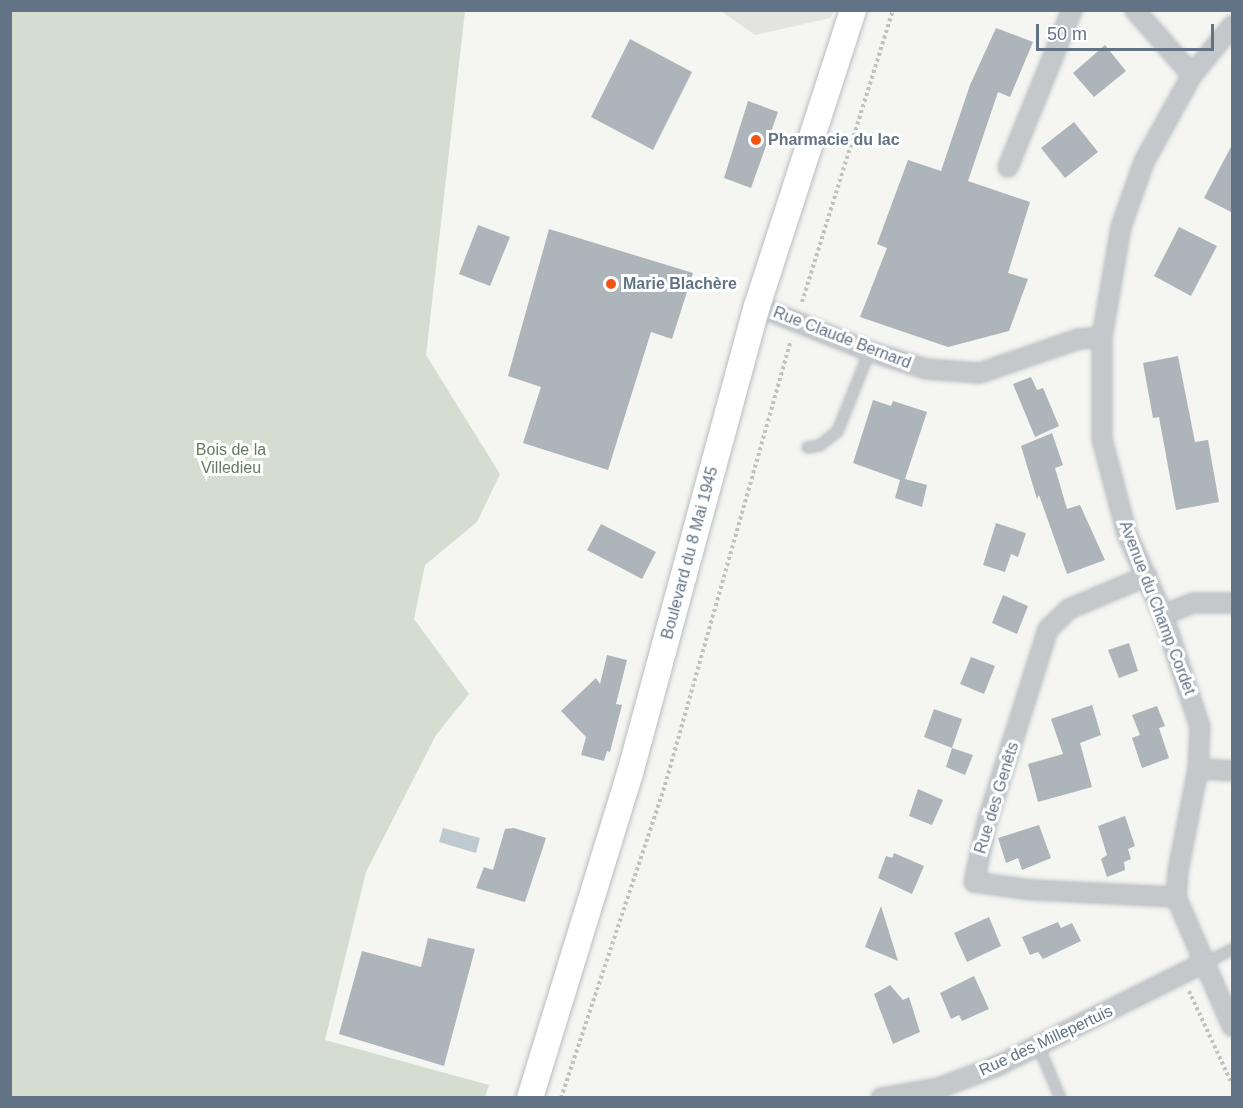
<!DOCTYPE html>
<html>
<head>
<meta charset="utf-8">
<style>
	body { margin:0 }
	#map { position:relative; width:1243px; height:1108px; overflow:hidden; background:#f5f5f1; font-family:Helvetica,sans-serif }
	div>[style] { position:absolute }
	.built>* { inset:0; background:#e3e4e2 }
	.green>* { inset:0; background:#d5ddd1 }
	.water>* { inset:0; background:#bfcad0 }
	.building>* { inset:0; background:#adb5bb }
	.path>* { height:4px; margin-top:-2px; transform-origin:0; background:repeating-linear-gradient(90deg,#c0c1c3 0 3px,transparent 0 6px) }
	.roads { filter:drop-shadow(0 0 2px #b8bdc2) drop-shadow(0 0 2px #b8bdc2) }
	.lane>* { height:9px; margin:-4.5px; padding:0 4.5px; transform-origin:4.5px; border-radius:4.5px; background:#c4c8cb }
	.street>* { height:18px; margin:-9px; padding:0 9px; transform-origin:9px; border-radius:9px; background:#c4c8cb }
	.secondary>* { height:26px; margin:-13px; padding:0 13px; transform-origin:13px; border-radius:13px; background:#fff }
	.dots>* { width:16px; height:16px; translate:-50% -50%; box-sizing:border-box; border:3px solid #fff; border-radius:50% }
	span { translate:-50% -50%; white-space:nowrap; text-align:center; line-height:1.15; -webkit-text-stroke:6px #fff; paint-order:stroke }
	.poi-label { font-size:16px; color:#617385; font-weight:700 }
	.left { translate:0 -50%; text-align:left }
	.street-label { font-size:16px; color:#617385 }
	.park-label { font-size:16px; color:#657b60 }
	.frame { position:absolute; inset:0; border:12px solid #617385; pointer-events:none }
	.scale { position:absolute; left:1036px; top:24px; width:178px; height:27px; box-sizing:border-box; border:3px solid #617385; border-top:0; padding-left:8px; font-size:18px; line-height:21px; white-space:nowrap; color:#617385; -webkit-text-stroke:4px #fff; paint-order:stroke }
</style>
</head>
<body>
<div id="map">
	<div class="built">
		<i style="clip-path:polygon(721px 11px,834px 11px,830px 18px,755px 35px)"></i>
	</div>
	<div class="green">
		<i style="clip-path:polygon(10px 11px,465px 11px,426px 355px,500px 474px,477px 522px,425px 565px,414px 619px,469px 694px,436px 735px,366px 872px,325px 1040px,489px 1085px,485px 1097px,11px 1097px)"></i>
	</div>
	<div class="water">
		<i style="clip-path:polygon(443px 828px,480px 838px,476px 853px,439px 842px)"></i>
	</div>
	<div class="building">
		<i style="clip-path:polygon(996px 28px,1033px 42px,1010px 97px,998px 92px,968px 181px,1030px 202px,1008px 273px,1028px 279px,1009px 331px,948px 347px,860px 317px,887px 248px,877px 244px,908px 160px,941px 171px,970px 85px)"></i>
		<i style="clip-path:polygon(630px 39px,692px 72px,653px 150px,591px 117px)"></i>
		<i style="clip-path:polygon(1105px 45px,1126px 71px,1094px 97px,1073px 73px)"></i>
		<i style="clip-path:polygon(748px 101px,778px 112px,751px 188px,724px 178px)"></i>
		<i style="clip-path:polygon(1074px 122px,1098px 152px,1065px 178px,1041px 148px)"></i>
		<i style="clip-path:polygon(1233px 143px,1233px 213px,1204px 198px)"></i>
		<i style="clip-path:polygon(478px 225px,510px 237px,490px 286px,459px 274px)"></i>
		<i style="clip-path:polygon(1179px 227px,1217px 246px,1191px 296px,1154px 276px)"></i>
		<i style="clip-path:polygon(549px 229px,693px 273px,672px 339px,651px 332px,608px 470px,523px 443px,541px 387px,508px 376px)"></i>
		<i style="clip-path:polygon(1178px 356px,1195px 442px,1208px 440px,1219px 502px,1176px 510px,1159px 417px,1153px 418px,1143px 363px)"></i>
		<i style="clip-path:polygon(1031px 377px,1037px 390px,1043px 388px,1059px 426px,1035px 437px,1013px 384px)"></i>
		<i style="clip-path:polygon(873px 400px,891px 406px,893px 401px,927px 412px,905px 479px,927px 485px,922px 507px,895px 498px,900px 480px,853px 463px)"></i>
		<i style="clip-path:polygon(1052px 433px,1063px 465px,1055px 468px,1067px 509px,1080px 505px,1105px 560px,1067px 574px,1039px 495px,1037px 499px,1021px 446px)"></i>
		<i style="clip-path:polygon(996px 523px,1026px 533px,1018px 557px,1011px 554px,1005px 572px,983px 565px)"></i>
		<i style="clip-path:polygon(601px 524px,656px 552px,642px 579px,587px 550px)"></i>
		<i style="clip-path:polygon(1003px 595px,1028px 606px,1017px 634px,992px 623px)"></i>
		<i style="clip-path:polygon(1129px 643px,1138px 671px,1119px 678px,1108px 650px)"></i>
		<i style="clip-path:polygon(607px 655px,627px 660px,616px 704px,622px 705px,610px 752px,607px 751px,604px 761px,581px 755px,586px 737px,561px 711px,596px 678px,600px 684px)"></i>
		<i style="clip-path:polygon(971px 657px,995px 666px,984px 694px,960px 684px)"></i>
		<i style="clip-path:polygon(1092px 705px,1101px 735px,1080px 743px,1092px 787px,1038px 802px,1028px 764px,1063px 754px,1051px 719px)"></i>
		<i style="clip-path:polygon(1157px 706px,1165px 726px,1159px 728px,1169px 758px,1142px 768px,1132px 738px,1140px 735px,1132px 715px)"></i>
		<i style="clip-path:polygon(934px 709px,962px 719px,952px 748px,924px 737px)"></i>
		<i style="clip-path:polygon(952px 748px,973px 755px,965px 775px,946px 767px)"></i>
		<i style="clip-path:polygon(918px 789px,943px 800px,932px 825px,909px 816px)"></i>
		<i style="clip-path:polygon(1125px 816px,1135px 846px,1128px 849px,1131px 859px,1124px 862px,1125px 870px,1107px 877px,1101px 859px,1107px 855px,1098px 826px)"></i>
		<i style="clip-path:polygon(1039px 825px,1051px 858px,1022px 870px,1018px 858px,1006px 863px,998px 838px)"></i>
		<i style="clip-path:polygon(514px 828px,546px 838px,525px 902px,476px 888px,484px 867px,493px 870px,505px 829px)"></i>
		<i style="clip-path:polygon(894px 853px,924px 866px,912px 894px,878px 878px,886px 856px,892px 858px)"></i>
		<i style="clip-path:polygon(881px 906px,898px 961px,865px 947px)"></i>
		<i style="clip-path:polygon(989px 917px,1001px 946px,967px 962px,954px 933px)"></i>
		<i style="clip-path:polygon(1058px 922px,1061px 928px,1072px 923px,1081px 941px,1043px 959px,1038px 952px,1030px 955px,1022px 937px)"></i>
		<i style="clip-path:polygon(428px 938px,475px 949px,444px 1066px,339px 1034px,362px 951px,421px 967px)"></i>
		<i style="clip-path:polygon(974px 976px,989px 1009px,962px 1021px,959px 1015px,951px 1019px,940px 993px)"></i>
		<i style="clip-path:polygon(890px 985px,903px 1000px,909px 997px,920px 1032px,893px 1044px,874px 994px)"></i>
	</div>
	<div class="path">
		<i style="left:802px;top:302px;width:306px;rotate:-72.7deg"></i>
		<i style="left:1189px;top:991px;width:102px;rotate:65.2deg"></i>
		<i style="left:561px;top:1098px;width:330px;rotate:-71.6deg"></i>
		<i style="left:665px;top:785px;width:462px;rotate:-74.2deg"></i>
	</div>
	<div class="roads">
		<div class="lane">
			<i style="left:807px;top:447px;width:12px;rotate:-9deg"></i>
			<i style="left:819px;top:445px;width:23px;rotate:-38deg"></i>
			<i style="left:837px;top:431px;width:86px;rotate:-68.2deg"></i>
			<i style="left:1204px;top:963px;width:31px;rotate:-27deg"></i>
			<i style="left:1038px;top:1046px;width:56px;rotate:67.1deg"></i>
		</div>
		<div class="street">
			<i style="left:1135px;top:10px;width:86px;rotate:48.8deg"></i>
			<i style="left:1232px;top:26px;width:63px;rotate:129.2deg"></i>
			<i style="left:1192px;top:75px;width:99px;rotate:118.9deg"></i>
			<i style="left:1144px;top:162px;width:69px;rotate:109.5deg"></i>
			<i style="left:1121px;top:227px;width:112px;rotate:99.8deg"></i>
			<i style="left:1102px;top:337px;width:102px;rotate:90deg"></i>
			<i style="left:1102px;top:439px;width:98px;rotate:75.3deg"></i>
			<i style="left:1127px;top:534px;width:89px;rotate:66deg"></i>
			<i style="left:1163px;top:615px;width:118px;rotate:71.7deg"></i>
			<i style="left:1200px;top:727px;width:42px;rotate:92.7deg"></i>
			<i style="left:1198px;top:769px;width:104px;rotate:101.1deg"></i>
			<i style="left:1178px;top:871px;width:26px;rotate:94deg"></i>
			<i style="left:1176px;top:897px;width:141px;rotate:66.5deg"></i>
			<i style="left:1008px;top:167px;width:170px;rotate:-67.8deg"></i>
			<i style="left:757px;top:306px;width:121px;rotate:21.9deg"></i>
			<i style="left:869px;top:351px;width:60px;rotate:17.5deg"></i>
			<i style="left:926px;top:369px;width:54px;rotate:4.2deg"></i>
			<i style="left:980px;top:373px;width:105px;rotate:-19deg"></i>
			<i style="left:1079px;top:339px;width:23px;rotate:-5deg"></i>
			<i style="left:1147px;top:576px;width:85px;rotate:157.1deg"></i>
			<i style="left:1069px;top:609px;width:29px;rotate:136deg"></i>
			<i style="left:1048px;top:629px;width:202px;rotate:107.5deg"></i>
			<i style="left:987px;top:822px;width:61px;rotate:102.2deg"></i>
			<i style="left:974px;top:882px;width:58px;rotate:8deg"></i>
			<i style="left:1031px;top:890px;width:145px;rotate:2.8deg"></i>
			<i style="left:1163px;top:615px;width:32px;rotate:-22deg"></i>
			<i style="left:1193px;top:603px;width:39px"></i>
			<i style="left:1198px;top:769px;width:34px;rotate:3deg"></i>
			<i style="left:881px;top:1098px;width:59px;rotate:-9.8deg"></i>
			<i style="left:939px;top:1088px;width:62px;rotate:-20.8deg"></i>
			<i style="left:997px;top:1066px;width:231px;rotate:-26.5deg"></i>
		</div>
		<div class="secondary">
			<i style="left:530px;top:1098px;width:340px;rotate:-72.9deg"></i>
			<i style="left:630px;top:773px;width:484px;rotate:-74.8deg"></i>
			<i style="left:757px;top:306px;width:311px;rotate:-72deg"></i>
		</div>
	</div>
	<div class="dots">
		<i style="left:756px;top:140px;background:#f55111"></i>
		<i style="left:611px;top:284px;background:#f55111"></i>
	</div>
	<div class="poi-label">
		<span class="left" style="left:768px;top:140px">Pharmacie du lac</span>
		<span class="left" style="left:623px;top:284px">Marie Blachère</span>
	</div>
	<div class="street-label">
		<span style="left:842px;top:338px;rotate:21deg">Rue Claude Bernard</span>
		<span style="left:690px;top:553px;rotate:-75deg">Boulevard du 8 Mai 1945</span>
		<span style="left:1157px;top:608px;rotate:69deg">Avenue du Champ Cordet</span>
		<span style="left:997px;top:798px;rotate:-73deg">Rue des Genêts</span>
		<span style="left:1046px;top:1041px;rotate:-25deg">Rue des Millepertuis</span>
	</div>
	<div class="park-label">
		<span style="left:231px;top:459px">Bois de la<br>Villedieu</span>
	</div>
	<div class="frame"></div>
	<div class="scale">50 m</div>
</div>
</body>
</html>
